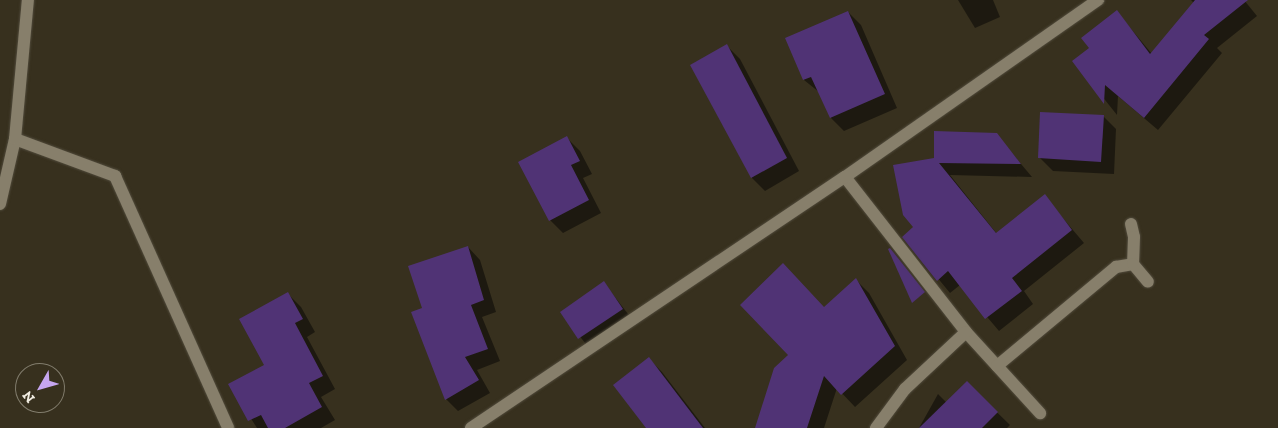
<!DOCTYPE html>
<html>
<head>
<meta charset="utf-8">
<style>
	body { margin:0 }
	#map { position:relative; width:1278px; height:428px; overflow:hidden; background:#37301e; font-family:"Zilla Slab",serif }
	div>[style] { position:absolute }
	.shadow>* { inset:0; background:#0007 }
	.building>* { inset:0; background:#503375 }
	.roads { filter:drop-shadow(0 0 1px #514b3c) drop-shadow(0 0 1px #514b3c) }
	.minor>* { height:12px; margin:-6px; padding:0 6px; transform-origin:6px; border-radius:6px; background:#877f6b }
	.tertiary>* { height:12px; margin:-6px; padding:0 6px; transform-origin:6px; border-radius:6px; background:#877f6b }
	span { translate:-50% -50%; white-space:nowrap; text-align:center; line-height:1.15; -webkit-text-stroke:4px #37301e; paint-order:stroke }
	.north { position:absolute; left:15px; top:363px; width:50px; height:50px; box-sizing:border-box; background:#37301e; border:1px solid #817c6c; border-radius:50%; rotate:232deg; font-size:14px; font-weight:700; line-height:20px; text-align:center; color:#f1ede2 }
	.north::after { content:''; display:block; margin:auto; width:18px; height:22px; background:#c6a6f0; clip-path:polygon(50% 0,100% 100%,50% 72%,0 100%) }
</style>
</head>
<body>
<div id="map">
	<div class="shadow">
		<i style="clip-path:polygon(958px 0,993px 0,1000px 17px,975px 28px)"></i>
		<i style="clip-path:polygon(1191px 0,1244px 0,1257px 16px,1217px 48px,1222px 53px,1158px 130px,1118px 96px,1117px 115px,1074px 61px,1091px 49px,1117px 12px,1152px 54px,1194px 3px)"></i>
		<i style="clip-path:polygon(848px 12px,861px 25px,897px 108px,844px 131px,831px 118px,819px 92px,804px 80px,787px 39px)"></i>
		<i style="clip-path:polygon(727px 46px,740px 59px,799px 171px,765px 191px,752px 178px,692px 65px)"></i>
		<i style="clip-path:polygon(1103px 116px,1116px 129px,1114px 174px,1053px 171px,1040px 158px)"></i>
		<i style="clip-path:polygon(996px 134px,1032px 177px,950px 175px,997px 234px,1044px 196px,1084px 243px,1024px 291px,1033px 304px,999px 331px,960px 285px,950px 293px,904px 237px,914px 228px,935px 159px)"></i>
		<i style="clip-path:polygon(567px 138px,580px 151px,592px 174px,583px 178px,601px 213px,563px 233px,550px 220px)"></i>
		<i style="clip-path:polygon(468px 247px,480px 260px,496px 312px,482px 317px,500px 361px,477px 370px,490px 393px,458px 411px,446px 399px,424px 309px)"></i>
		<i style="clip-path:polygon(856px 280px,869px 293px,907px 360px,855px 407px,837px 388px,824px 428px,757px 428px,790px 356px,824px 308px)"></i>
		<i style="clip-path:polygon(604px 283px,635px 323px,592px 352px,561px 312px)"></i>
		<i style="clip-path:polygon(288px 294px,301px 307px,315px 332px,307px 337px,335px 389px,321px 397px,335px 420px,321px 428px,257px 428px,230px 385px,266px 365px)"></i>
		<i style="clip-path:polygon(649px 359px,662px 372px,705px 428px,647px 428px)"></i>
		<i style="clip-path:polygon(967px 383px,1010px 425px,1007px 428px,919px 428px,938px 394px,947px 403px)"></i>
	</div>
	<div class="building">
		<i style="clip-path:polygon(1195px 0,1248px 0,1204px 35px,1209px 39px,1144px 118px,1105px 85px,1104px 104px,1072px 61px,1089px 48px,1081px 38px,1117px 10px,1150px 54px)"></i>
		<i style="clip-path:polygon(848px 11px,885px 94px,830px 118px,811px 77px,803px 80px,785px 38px)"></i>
		<i style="clip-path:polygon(727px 44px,787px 158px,751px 178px,690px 65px)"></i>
		<i style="clip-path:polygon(1040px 112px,1104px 115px,1101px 162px,1038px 158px)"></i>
		<i style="clip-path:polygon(934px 131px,997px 133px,1021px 164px,939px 163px,996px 233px,1045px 194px,1072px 230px,1012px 278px,1022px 291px,985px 319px,948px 271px,937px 281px,902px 237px,913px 227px,903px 215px,893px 165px,934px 158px)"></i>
		<i style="clip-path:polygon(567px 136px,580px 161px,571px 165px,589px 200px,549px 221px,518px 162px)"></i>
		<i style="clip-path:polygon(468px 246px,484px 300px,471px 305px,488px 349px,465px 357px,479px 380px,445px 400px,411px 312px,422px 308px,408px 266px)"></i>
		<i style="clip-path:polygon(890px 248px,925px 292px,912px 303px,888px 249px)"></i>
		<i style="clip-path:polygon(783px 263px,824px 307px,856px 278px,895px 346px,841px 395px,824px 376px,807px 428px,755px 428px,774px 368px,788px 355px,740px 305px)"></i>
		<i style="clip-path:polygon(604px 281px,623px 309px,578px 339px,560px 312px)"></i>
		<i style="clip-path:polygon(288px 292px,303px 319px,295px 323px,323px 376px,309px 383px,322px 407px,285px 428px,268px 428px,261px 415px,248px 421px,228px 384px,264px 365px,239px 319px)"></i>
		<i style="clip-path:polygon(649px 357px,703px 428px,646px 428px,613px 385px)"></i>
		<i style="clip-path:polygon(967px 381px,998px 412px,982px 428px,919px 428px)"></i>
	</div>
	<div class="roads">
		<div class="minor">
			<i style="left:15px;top:139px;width:107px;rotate:20.3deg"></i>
			<i style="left:115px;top:176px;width:276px;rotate:65.8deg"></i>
			<i style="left:845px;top:177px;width:197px;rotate:52deg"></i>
			<i style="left:966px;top:332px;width:110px;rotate:47.6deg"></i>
			<i style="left:1131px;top:224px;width:13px;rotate:77deg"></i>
			<i style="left:1134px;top:237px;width:27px;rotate:92deg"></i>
			<i style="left:997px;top:366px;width:155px;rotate:-39.8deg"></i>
			<i style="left:1116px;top:267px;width:17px;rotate:-10deg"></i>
			<i style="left:1133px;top:264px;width:23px;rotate:50deg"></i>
			<i style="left:471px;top:428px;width:450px;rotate:-33.9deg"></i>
			<i style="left:845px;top:177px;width:309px;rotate:-35deg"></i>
			<i style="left:876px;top:428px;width:49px;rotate:-53.4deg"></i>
			<i style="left:905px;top:389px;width:83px;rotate:-43.1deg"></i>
		</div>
		<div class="tertiary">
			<i style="left:0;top:204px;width:67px;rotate:-77deg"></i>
			<i style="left:15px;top:139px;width:140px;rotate:-84.7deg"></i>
		</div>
	</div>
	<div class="north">N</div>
</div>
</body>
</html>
